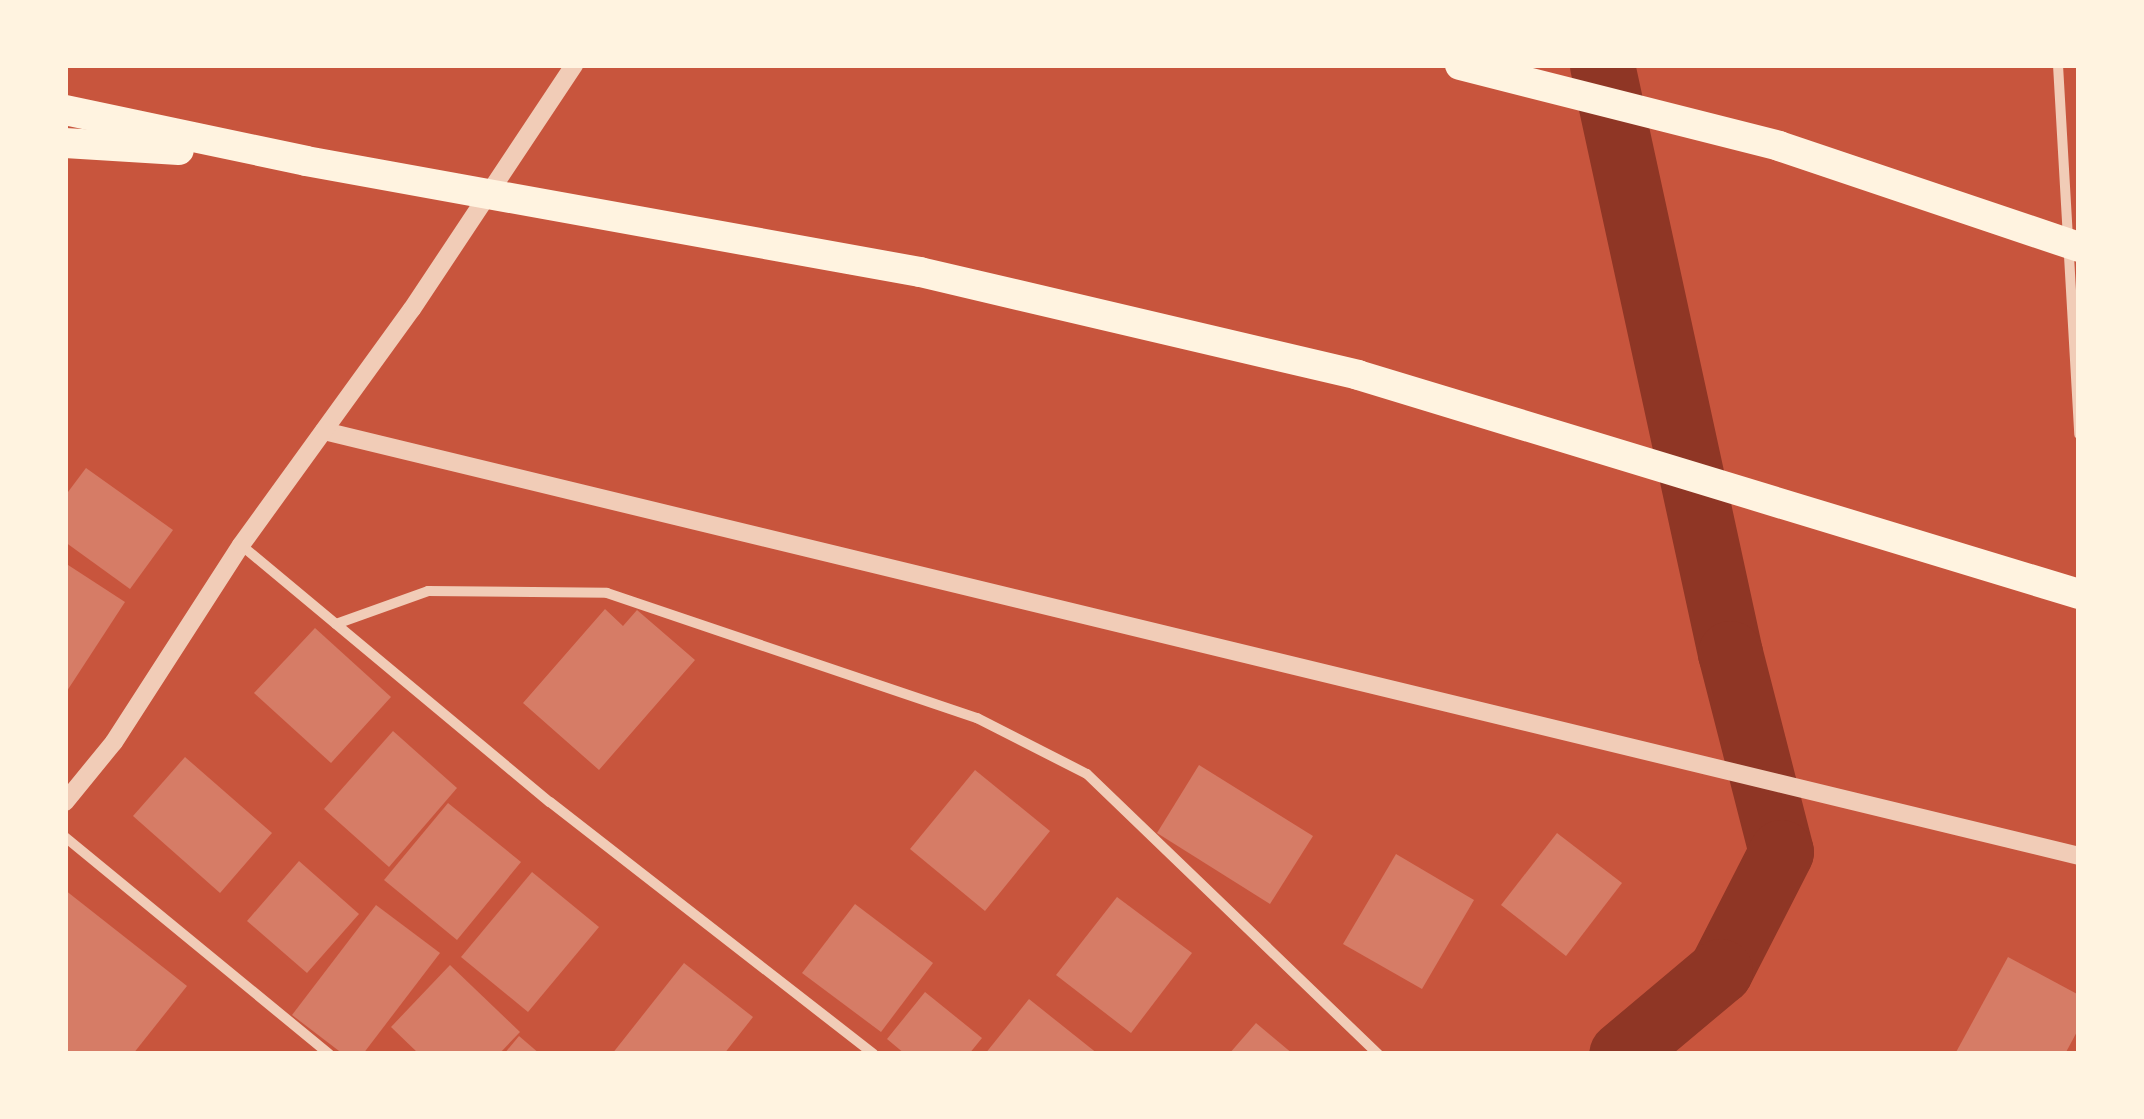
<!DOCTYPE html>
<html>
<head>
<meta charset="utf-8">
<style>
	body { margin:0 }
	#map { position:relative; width:2144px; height:1119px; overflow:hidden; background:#c8553d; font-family:Lato,sans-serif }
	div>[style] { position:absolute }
	.canal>* { height:65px; margin:-32.5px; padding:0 32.5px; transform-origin:32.5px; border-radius:32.5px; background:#8f3625 }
	.building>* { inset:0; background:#d67c66 }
	.minor>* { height:10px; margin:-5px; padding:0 5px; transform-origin:5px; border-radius:5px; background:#f1ccb7 }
	.tertiary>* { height:18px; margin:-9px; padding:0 9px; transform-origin:9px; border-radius:9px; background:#f1ccb7 }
	.motorway>* { height:30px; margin:-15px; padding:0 15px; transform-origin:15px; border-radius:15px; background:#fff3e0 }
	span { translate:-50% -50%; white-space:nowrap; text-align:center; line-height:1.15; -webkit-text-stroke:10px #fff3e0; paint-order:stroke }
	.frame { position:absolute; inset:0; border:68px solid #fff3e0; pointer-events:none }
</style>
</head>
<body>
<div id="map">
	<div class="canal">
		<i style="left:1602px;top:65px;width:602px;rotate:77.72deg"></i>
		<i style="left:1730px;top:653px;width:205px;rotate:75.6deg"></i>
		<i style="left:1781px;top:852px;width:134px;rotate:117.1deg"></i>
		<i style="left:1720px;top:971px;width:129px;rotate:140deg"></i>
	</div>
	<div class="building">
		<i style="clip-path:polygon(86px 468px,173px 530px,130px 589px,65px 542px,65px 496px)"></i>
		<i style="clip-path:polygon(65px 563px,125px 602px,65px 694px)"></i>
		<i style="clip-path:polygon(605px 609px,623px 626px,637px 610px,695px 660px,599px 770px,523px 703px)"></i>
		<i style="clip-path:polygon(315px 628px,391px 697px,331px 763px,254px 693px)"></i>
		<i style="clip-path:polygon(393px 731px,457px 788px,389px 867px,324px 809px)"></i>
		<i style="clip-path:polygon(185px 757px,272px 833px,220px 893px,133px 816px)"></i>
		<i style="clip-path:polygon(1199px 765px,1313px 836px,1270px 904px,1157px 833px)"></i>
		<i style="clip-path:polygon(975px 770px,1050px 831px,985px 911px,910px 849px)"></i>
		<i style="clip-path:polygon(448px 803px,521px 862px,457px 940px,384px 880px)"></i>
		<i style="clip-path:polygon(1557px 833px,1622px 883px,1566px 956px,1501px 905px)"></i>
		<i style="clip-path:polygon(1396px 854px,1474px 900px,1422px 989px,1343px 944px)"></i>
		<i style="clip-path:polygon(299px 861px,359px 914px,307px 973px,247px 921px)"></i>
		<i style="clip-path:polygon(532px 872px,599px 927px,528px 1012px,461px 957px)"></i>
		<i style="clip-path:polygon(65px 890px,187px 986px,133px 1054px,65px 1054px)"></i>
		<i style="clip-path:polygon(1117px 897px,1192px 953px,1131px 1033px,1056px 975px)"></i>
		<i style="clip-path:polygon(855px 904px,933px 963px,881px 1032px,802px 973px)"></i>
		<i style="clip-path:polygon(376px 905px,440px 953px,363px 1054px,343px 1054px,292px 1015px)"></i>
		<i style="clip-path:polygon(2008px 957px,2079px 995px,2079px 1028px,2065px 1054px,1955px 1054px)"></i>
		<i style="clip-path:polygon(684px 963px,753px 1017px,724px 1054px,612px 1054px)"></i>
		<i style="clip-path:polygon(450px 965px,520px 1032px,499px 1054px,419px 1054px,391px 1027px)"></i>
		<i style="clip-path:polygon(925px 992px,982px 1038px,969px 1054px,905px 1054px,887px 1039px)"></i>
		<i style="clip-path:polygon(1029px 999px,1098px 1054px,985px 1054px)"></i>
		<i style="clip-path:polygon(1256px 1023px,1293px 1054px,1229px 1054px)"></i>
		<i style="clip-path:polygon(519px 1036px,540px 1054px,504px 1054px)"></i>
	</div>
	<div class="minor">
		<i style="left:2058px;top:65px;width:370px;rotate:86.7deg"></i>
		<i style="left:241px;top:545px;width:402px;rotate:39.8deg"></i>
		<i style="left:550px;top:802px;width:410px;rotate:37.9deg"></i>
		<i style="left:336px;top:624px;width:98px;rotate:-19.7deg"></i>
		<i style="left:428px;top:591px;width:179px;rotate:0.6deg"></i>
		<i style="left:607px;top:593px;width:391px;rotate:18.7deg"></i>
		<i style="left:977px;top:718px;width:123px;rotate:27deg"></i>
		<i style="left:1087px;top:774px;width:404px;rotate:43.9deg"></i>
		<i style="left:65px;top:837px;width:342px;rotate:39.4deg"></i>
	</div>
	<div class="tertiary">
		<i style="left:324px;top:431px;width:1806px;rotate:13.61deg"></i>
		<i style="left:65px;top:802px;width:77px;rotate:-50.8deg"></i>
		<i style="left:114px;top:742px;width:234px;rotate:-57.2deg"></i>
		<i style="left:241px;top:545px;width:291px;rotate:-54.1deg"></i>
		<i style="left:412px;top:309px;width:293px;rotate:-56.4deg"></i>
	</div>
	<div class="motorway">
		<i style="left:1460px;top:65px;width:329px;rotate:14.2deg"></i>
		<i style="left:1779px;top:146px;width:317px;rotate:18.6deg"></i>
		<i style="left:65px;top:110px;width:246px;rotate:11.9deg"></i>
		<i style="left:306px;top:161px;width:624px;rotate:10.25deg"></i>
		<i style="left:920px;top:272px;width:450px;rotate:13.2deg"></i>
		<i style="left:1358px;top:375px;width:754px;rotate:16.9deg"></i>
		<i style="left:65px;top:143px;width:114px;rotate:3.5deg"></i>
	</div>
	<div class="frame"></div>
</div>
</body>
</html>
